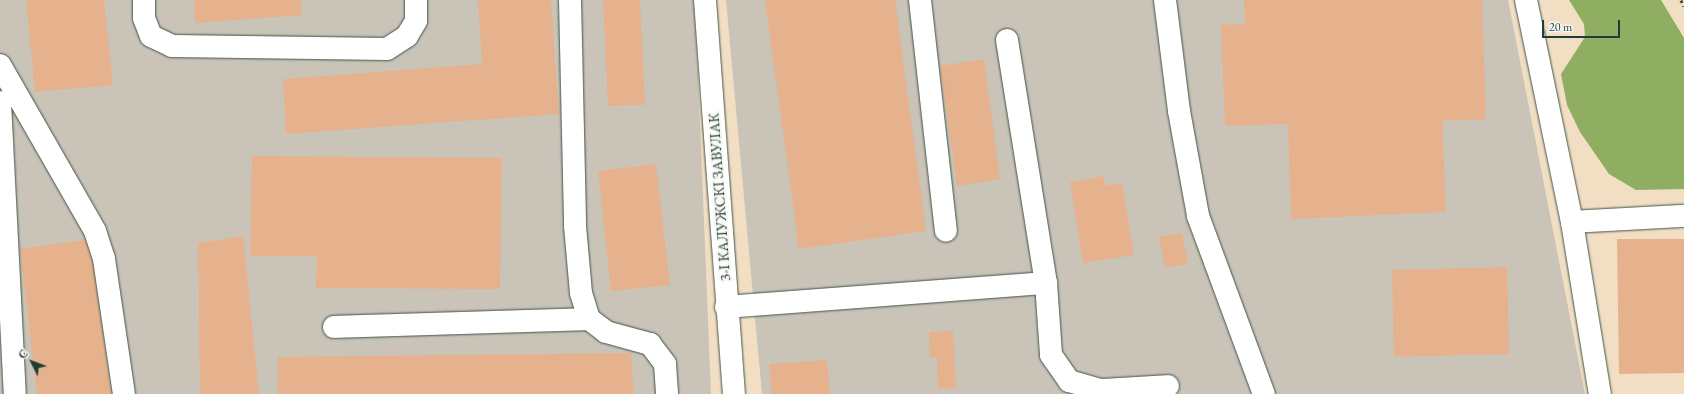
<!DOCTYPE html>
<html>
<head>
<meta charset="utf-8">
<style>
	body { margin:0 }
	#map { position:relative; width:1684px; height:394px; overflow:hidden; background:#f2dec3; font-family:"EB Garamond",serif }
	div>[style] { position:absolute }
	.industrial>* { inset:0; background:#cac3b8 }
	.forest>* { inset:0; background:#90ae61 }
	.building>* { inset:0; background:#e6b28d }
	.path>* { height:2.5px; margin-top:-1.25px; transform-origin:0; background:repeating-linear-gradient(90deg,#3f5549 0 3px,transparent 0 6px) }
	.roads { filter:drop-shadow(0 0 1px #3f5549) drop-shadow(0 0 1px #3f5549) }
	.minor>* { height:22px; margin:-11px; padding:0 11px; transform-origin:11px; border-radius:11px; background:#fff }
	span { translate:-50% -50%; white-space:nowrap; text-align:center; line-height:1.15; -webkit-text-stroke:4px #f6f6f2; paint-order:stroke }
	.street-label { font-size:15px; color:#1f3d34 }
	.north { position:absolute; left:12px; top:342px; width:40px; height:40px; -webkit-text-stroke:3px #f6f6f2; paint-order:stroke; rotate:312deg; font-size:11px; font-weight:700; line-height:16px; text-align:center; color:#1f3d34 }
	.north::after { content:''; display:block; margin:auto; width:14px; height:18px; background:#1f3d34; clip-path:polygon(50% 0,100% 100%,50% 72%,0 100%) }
	.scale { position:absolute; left:1542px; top:20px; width:78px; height:18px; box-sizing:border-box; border:2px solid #1f3d34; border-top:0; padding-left:5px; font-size:12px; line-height:14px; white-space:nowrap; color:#1f3d34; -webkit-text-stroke:3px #f6f6f2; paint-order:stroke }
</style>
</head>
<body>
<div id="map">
	<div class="industrial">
		<i style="clip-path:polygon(0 0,695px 0,711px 394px,0 394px)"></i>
		<i style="clip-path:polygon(726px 0,1508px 0,1585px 394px,762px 394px)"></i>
	</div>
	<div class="forest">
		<i style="clip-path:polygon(1569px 0,1661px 0,1684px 38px,1684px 189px,1636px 190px,1609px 174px,1580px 132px,1567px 105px,1561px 74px,1585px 37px,1584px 24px)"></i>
	</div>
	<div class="building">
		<i style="clip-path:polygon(26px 0,104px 0,113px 85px,35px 92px)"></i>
		<i style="clip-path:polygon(194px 0,301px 0,302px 15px,195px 23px)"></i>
		<i style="clip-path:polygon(478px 0,551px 0,559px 114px,286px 134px,283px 79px,482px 64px)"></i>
		<i style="clip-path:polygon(603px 0,640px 0,645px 105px,608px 106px)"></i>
		<i style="clip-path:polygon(765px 0,895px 0,926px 231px,799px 249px)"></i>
		<i style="clip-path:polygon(1244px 0,1482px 0,1486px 119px,1442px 121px,1446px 212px,1291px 219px,1288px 124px,1225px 126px,1221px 25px,1245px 24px)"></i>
		<i style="clip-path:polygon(984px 59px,1000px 179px,957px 186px,940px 66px)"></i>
		<i style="clip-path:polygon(252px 156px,502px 158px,500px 289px,316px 288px,317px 256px,250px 256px)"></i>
		<i style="clip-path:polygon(656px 164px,670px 285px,611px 291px,598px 171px)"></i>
		<i style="clip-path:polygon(1104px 176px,1105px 186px,1122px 183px,1134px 255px,1083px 263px,1070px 182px)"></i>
		<i style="clip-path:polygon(1182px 233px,1188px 264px,1165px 268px,1159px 237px)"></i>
		<i style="clip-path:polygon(243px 236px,259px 394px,200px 394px,198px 243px)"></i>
		<i style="clip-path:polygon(90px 239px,111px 394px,37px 394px,20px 249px)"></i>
		<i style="clip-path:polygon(1617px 239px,1684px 239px,1684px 373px,1619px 374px)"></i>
		<i style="clip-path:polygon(1507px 267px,1509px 354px,1394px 357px,1392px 270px)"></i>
		<i style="clip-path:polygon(953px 331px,956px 388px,938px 389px,937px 357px,930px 357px,929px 332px)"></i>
		<i style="clip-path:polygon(631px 353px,634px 394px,278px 394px,278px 357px)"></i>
		<i style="clip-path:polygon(827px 360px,830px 394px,772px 394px,769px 364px)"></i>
	</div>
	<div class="path">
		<i style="left:1681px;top:0;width:7px;rotate:63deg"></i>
	</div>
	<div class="roads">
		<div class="minor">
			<i style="left:144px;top:0;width:18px;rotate:90deg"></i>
			<i style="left:144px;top:18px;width:19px;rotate:69deg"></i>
			<i style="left:151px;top:36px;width:23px;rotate:25deg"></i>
			<i style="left:172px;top:46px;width:215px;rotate:0.8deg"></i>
			<i style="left:387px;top:49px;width:24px;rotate:-33deg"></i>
			<i style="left:407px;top:36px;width:17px;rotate:-59deg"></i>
			<i style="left:416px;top:21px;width:21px;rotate:-90deg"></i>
			<i style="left:570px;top:0;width:226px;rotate:88.7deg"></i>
			<i style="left:575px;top:226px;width:67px;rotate:84.9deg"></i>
			<i style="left:581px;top:293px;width:27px;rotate:73deg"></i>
			<i style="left:589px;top:319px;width:21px;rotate:37deg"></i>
			<i style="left:606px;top:332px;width:46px;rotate:15.3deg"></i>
			<i style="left:650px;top:344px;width:25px;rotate:53deg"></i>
			<i style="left:665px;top:364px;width:30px;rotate:86deg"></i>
			<i style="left:705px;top:0;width:395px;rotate:85.8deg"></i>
			<i style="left:920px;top:0;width:232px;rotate:83.6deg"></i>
			<i style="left:1165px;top:0;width:112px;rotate:82.8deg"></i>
			<i style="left:1179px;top:111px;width:107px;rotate:79.7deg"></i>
			<i style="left:1198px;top:216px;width:190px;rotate:69.7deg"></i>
			<i style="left:1526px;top:0;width:227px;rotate:78.3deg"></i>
			<i style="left:1572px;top:222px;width:174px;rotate:80.8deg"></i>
			<i style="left:1007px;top:40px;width:246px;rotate:80.9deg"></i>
			<i style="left:1046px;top:283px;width:72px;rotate:86deg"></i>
			<i style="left:1051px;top:355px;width:32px;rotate:55deg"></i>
			<i style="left:1069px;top:381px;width:33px;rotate:16deg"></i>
			<i style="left:1101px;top:390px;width:67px;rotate:-3.4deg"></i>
			<i style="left:0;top:65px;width:191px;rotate:60.2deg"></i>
			<i style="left:95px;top:231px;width:29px;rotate:72deg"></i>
			<i style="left:104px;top:259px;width:136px;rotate:81.6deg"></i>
			<i style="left:0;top:102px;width:292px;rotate:87.1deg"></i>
			<i style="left:1572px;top:222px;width:112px;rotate:-3.1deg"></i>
			<i style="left:726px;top:307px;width:321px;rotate:-4.3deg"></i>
			<i style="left:334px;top:327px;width:255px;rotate:-1.8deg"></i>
		</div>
	</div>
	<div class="street-label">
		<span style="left:719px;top:197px;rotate:-94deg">3-І КАЛУЖСКІ ЗАВУЛАК</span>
	</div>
	<div class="north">С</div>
	<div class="scale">20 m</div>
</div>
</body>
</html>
